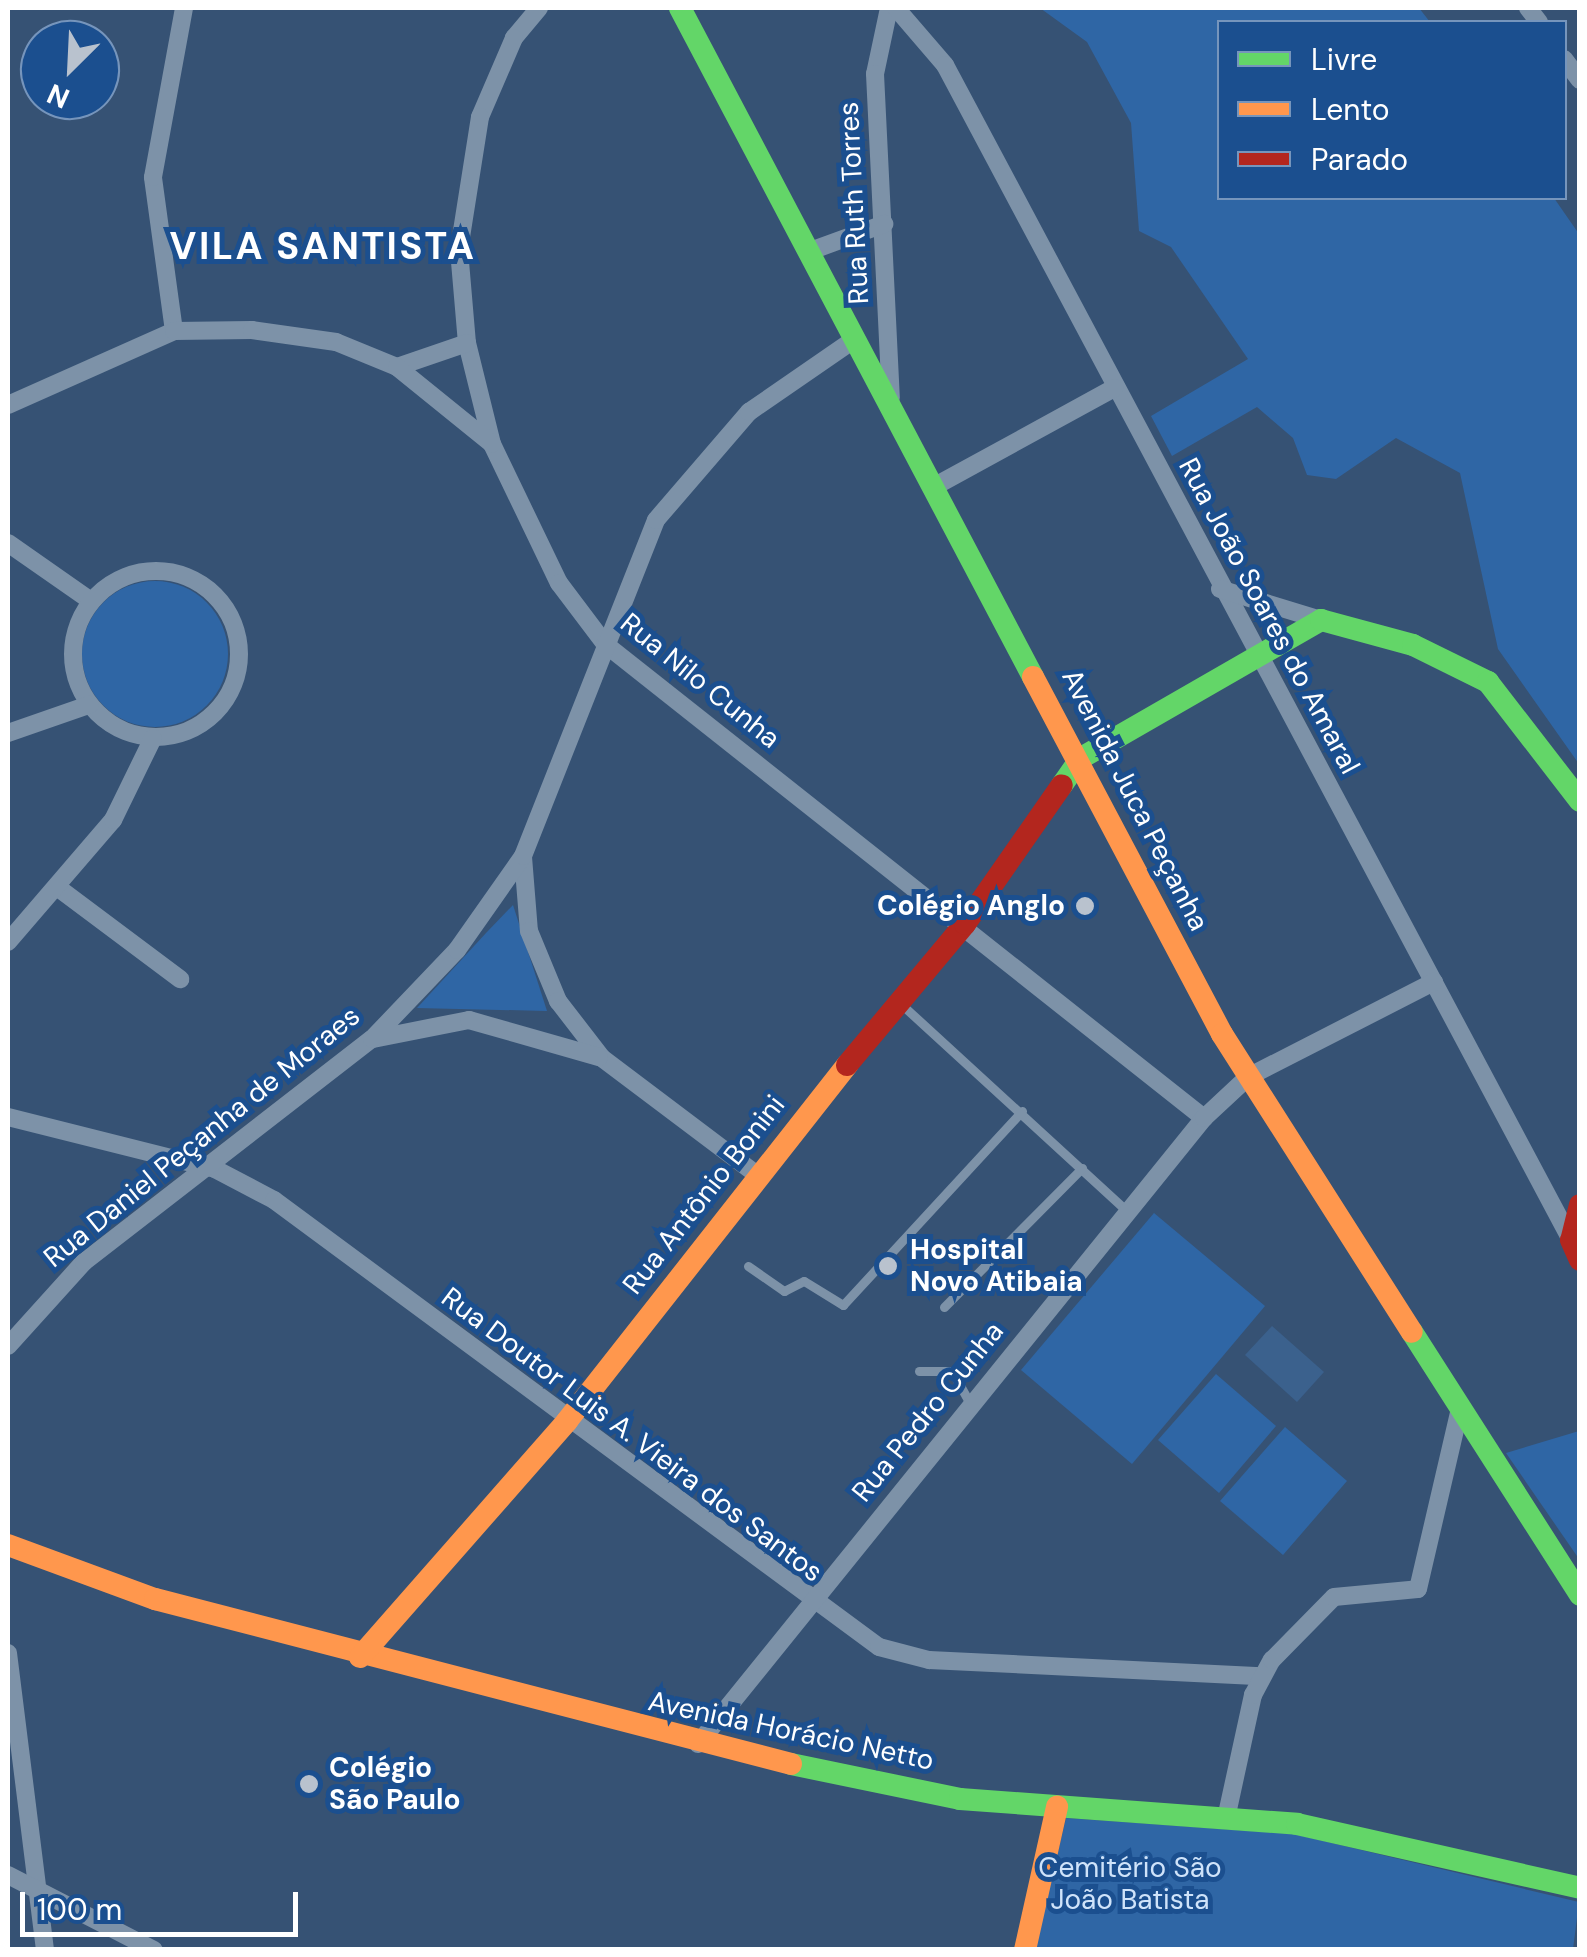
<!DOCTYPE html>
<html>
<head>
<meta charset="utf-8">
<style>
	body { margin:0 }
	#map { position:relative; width:1587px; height:1957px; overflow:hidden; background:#365274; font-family:"DM Sans",sans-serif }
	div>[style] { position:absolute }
	.green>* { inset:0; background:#2f66a5 }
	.round { border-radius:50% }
	.water>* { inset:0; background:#3b618d }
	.lane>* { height:9px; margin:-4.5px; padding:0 4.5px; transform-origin:4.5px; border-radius:4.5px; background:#7d92a8 }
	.street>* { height:18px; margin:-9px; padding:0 9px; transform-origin:9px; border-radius:9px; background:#7d92a8 }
	.street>.ring { margin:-9px; padding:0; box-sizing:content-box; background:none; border:18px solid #7d92a8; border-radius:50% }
	.fast>* { height:22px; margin:-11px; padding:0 11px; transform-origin:11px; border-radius:11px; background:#63d668 }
	.slow>* { height:22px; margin:-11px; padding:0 11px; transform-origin:11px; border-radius:11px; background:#ff974d }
	.jam>* { height:22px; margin:-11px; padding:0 11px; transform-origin:11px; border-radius:11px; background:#b3261e }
	.dots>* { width:28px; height:28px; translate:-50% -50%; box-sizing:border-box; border:5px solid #1b4f8f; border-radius:50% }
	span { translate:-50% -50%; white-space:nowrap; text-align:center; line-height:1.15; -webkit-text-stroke:10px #1b4f8f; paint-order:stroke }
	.street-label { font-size:28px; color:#fff }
	.poi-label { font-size:28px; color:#fff; font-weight:700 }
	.right { translate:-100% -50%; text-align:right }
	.left { translate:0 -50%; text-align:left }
	.park-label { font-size:28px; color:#cfe3fa }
	.district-label { font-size:38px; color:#fff; font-weight:700; letter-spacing:2.5px }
	.frame { position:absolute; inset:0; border:10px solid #fff; pointer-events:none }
	.legend { position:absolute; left:1217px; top:20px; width:350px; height:180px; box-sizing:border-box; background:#1b4f8f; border:2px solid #7695bc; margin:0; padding:12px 18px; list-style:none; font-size:30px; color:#fff }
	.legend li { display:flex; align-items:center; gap:20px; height:50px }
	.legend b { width:50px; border:2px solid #7695bc }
	.north { position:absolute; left:20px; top:20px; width:100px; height:100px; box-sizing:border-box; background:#1b4f8f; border:2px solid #7695bc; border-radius:50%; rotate:204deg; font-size:28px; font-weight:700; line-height:40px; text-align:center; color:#fff }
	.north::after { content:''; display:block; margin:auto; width:35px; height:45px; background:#b9c2ce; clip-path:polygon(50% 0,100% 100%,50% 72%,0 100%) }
	.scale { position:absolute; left:20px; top:1892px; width:278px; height:45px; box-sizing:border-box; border:5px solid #fff; border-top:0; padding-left:12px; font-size:30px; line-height:35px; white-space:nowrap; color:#fff; -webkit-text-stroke:8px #1b4f8f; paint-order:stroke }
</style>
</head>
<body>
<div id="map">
	<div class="green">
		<i style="clip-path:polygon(1040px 8px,1419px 8px,1430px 22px,1220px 22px,1220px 198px,1554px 198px,1579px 234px,1579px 764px,1498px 649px,1460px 473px,1396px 438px,1336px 479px,1307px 475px,1293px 438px,1257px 407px,1172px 456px,1151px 416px,1248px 359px,1171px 247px,1139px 231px,1131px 123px,1087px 42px)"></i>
		<i class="round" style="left:82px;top:581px;width:146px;height:146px"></i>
		<i style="clip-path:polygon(513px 905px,547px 1011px,417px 1008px,486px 933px)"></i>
		<i style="clip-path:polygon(1154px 1213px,1265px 1306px,1132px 1464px,1021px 1370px)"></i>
		<i style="clip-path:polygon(1216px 1374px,1276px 1426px,1219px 1493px,1158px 1440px)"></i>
		<i style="clip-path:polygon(1285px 1427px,1347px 1481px,1283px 1555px,1220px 1501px)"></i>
		<i style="clip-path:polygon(1579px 1431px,1580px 1431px,1579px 1559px,1506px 1453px)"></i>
		<i style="clip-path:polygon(1066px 1818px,1294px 1834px,1579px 1902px,1573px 1949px,1035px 1950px)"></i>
	</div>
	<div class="water">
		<i style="clip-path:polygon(1272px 1326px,1324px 1372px,1297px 1402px,1245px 1355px)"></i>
	</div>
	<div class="lane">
		<i style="left:901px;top:1004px;width:308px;rotate:42.5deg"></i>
		<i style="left:748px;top:1266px;width:44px;rotate:34.8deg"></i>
		<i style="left:784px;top:1291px;width:22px;rotate:-27deg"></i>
		<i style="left:804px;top:1281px;width:46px;rotate:31.6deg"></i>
		<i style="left:843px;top:1305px;width:264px;rotate:-47.3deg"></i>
		<i style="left:944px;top:1307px;width:196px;rotate:-45.2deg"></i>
		<i style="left:919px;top:1371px;width:33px"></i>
		<i style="left:952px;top:1371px;width:38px;rotate:61deg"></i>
	</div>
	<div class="street">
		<i style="left:539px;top:8px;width:39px;rotate:130deg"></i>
		<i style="left:514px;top:38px;width:86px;rotate:113.3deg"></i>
		<i style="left:480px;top:117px;width:135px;rotate:99deg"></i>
		<i style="left:459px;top:250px;width:93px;rotate:85.1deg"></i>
		<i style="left:467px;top:343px;width:104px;rotate:76.1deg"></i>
		<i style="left:492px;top:444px;width:154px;rotate:64.3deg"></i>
		<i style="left:559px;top:583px;width:76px;rotate:53deg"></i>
		<i style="left:605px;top:644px;width:764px;rotate:38.36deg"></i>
		<i style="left:889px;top:8px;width:67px;rotate:102deg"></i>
		<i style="left:875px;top:74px;width:324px;rotate:87.2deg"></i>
		<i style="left:896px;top:8px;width:75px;rotate:49.3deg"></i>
		<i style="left:945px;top:65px;width:1331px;rotate:61.95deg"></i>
		<i style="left:1528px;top:8px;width:18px;rotate:52deg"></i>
		<i style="left:1564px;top:59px;width:26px;rotate:53deg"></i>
		<i style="left:813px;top:250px;width:76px;rotate:-20.1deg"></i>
		<i style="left:174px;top:331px;width:155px;rotate:-97.8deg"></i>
		<i style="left:153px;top:177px;width:172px;rotate:-79.6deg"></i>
		<i style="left:397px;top:367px;width:74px;rotate:-18.9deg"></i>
		<i style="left:8px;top:405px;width:182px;rotate:-24deg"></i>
		<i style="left:174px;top:331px;width:78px;rotate:-0.7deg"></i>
		<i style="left:252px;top:330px;width:85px;rotate:8.1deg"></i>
		<i style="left:336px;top:342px;width:66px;rotate:22.3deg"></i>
		<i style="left:397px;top:367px;width:122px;rotate:39deg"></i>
		<i style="left:937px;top:485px;width:202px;rotate:-28.7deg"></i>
		<i style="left:8px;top:543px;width:101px;rotate:34.9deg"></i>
		<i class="ring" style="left:73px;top:571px;width:148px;height:148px"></i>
		<i style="left:1220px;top:589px;width:106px;rotate:17.1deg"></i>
		<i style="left:8px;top:733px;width:86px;rotate:-19.1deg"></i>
		<i style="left:523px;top:857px;width:74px;rotate:85.4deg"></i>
		<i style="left:529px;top:931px;width:76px;rotate:67.5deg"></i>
		<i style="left:558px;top:1001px;width:72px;rotate:52.3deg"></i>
		<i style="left:602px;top:1058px;width:193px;rotate:37deg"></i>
		<i style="left:61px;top:890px;width:149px;rotate:36.8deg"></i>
		<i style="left:8px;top:942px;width:161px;rotate:-49.3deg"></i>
		<i style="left:113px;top:820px;width:91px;rotate:-64deg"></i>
		<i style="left:373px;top:1039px;width:98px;rotate:-11.2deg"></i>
		<i style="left:469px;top:1020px;width:135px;rotate:15.9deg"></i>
		<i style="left:8px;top:1117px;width:213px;rotate:14.1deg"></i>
		<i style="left:215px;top:1169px;width:67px;rotate:27.7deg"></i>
		<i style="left:274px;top:1200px;width:752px;rotate:36.46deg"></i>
		<i style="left:879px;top:1647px;width:52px;rotate:14.6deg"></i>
		<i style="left:929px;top:1660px;width:332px;rotate:2.8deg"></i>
		<i style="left:8px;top:1346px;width:113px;rotate:-47.9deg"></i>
		<i style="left:84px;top:1262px;width:364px;rotate:-37.8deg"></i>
		<i style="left:372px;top:1039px;width:123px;rotate:-46.3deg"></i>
		<i style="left:457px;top:950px;width:115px;rotate:-54.9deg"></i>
		<i style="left:523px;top:856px;width:361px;rotate:-68.4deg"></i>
		<i style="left:656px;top:520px;width:143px;rotate:-49.3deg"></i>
		<i style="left:749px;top:412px;width:129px;rotate:-34.6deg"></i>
		<i style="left:8px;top:1653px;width:299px;rotate:82.9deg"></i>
		<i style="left:698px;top:1744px;width:805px;rotate:-51.05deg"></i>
		<i style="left:1204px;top:1118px;width:60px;rotate:-43deg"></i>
		<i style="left:1248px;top:1077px;width:209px;rotate:-27.1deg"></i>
		<i style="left:1227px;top:1814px;width:122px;rotate:-77.7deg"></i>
		<i style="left:1253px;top:1695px;width:40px;rotate:-62deg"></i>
		<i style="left:1272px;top:1660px;width:88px;rotate:-45.5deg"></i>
		<i style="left:1334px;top:1597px;width:84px;rotate:-5.4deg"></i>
		<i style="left:1418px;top:1589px;width:185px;rotate:-76.9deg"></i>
		<i style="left:8px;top:1875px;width:164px;rotate:27.2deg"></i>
	</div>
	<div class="fast">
		<i style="left:680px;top:8px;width:756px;rotate:62.18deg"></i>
		<i style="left:1062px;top:785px;width:33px;rotate:-55deg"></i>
		<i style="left:1081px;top:758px;width:277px;rotate:-29.9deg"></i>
		<i style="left:1321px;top:620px;width:95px;rotate:15.2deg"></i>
		<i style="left:1413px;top:645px;width:84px;rotate:26.3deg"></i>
		<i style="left:1488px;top:682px;width:150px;rotate:52.3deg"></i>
		<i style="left:1412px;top:1332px;width:312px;rotate:57.4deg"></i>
		<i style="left:791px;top:1764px;width:173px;rotate:11.7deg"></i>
		<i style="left:960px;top:1799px;width:338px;rotate:4.2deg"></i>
		<i style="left:1297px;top:1824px;width:290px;rotate:12.7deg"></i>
	</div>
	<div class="slow">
		<i style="left:1033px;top:677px;width:404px;rotate:62.1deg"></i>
		<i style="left:1222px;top:1034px;width:353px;rotate:57.5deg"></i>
		<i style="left:8px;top:1545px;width:157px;rotate:20.2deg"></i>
		<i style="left:155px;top:1599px;width:657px;rotate:14.54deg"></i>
		<i style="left:360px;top:1657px;width:314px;rotate:-48.7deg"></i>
		<i style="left:567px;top:1421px;width:453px;rotate:-51.8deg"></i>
		<i style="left:1025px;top:1950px;width:147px;rotate:-77.4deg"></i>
	</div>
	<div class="jam">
		<i style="left:847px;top:1065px;width:184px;rotate:-50.1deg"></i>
		<i style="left:965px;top:924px;width:169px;rotate:-55.1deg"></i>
		<i style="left:1580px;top:1205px;width:36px;rotate:104deg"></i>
		<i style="left:1571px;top:1240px;width:22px;rotate:66deg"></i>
	</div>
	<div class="dots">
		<i style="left:1085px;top:906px;background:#b9c2ce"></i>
		<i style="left:888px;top:1266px;background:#b9c2ce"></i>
		<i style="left:309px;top:1784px;background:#b9c2ce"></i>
	</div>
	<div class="street-label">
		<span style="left:854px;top:203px;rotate:-93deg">Rua Ruth Torres</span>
		<span style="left:1269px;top:616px;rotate:62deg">Rua João Soares do Amaral</span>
		<span style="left:700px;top:681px;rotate:39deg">Rua Nilo Cunha</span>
		<span style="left:1135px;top:800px;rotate:63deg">Avenida Juca Peçanha</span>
		<span style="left:202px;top:1137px;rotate:-39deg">Rua Daniel Peçanha de Moraes</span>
		<span style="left:704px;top:1195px;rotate:-52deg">Rua Antônio Bonini</span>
		<span style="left:928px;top:1412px;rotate:-51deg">Rua Pedro Cunha</span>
		<span style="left:632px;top:1435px;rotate:37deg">Rua Doutor Luis A. Vieira dos Santos</span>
		<span style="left:791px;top:1731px;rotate:12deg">Avenida Horácio Netto</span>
	</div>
	<div class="poi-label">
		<span class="right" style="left:1065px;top:906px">Colégio Anglo</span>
		<span class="left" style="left:910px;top:1266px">Hospital<br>Novo Atibaia</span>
		<span class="left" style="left:329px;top:1784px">Colégio<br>São Paulo</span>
	</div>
	<div class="park-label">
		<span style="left:1130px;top:1884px">Cemitério São<br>João Batista</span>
	</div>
	<div class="district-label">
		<span style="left:323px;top:247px">VILA SANTISTA</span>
	</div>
	<div class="frame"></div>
	<ul class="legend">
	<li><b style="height:12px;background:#63d668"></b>Livre</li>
	<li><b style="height:12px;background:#ff974d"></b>Lento</li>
	<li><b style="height:12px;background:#b3261e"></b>Parado</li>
	</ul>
	<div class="north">N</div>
	<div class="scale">100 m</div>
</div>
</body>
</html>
